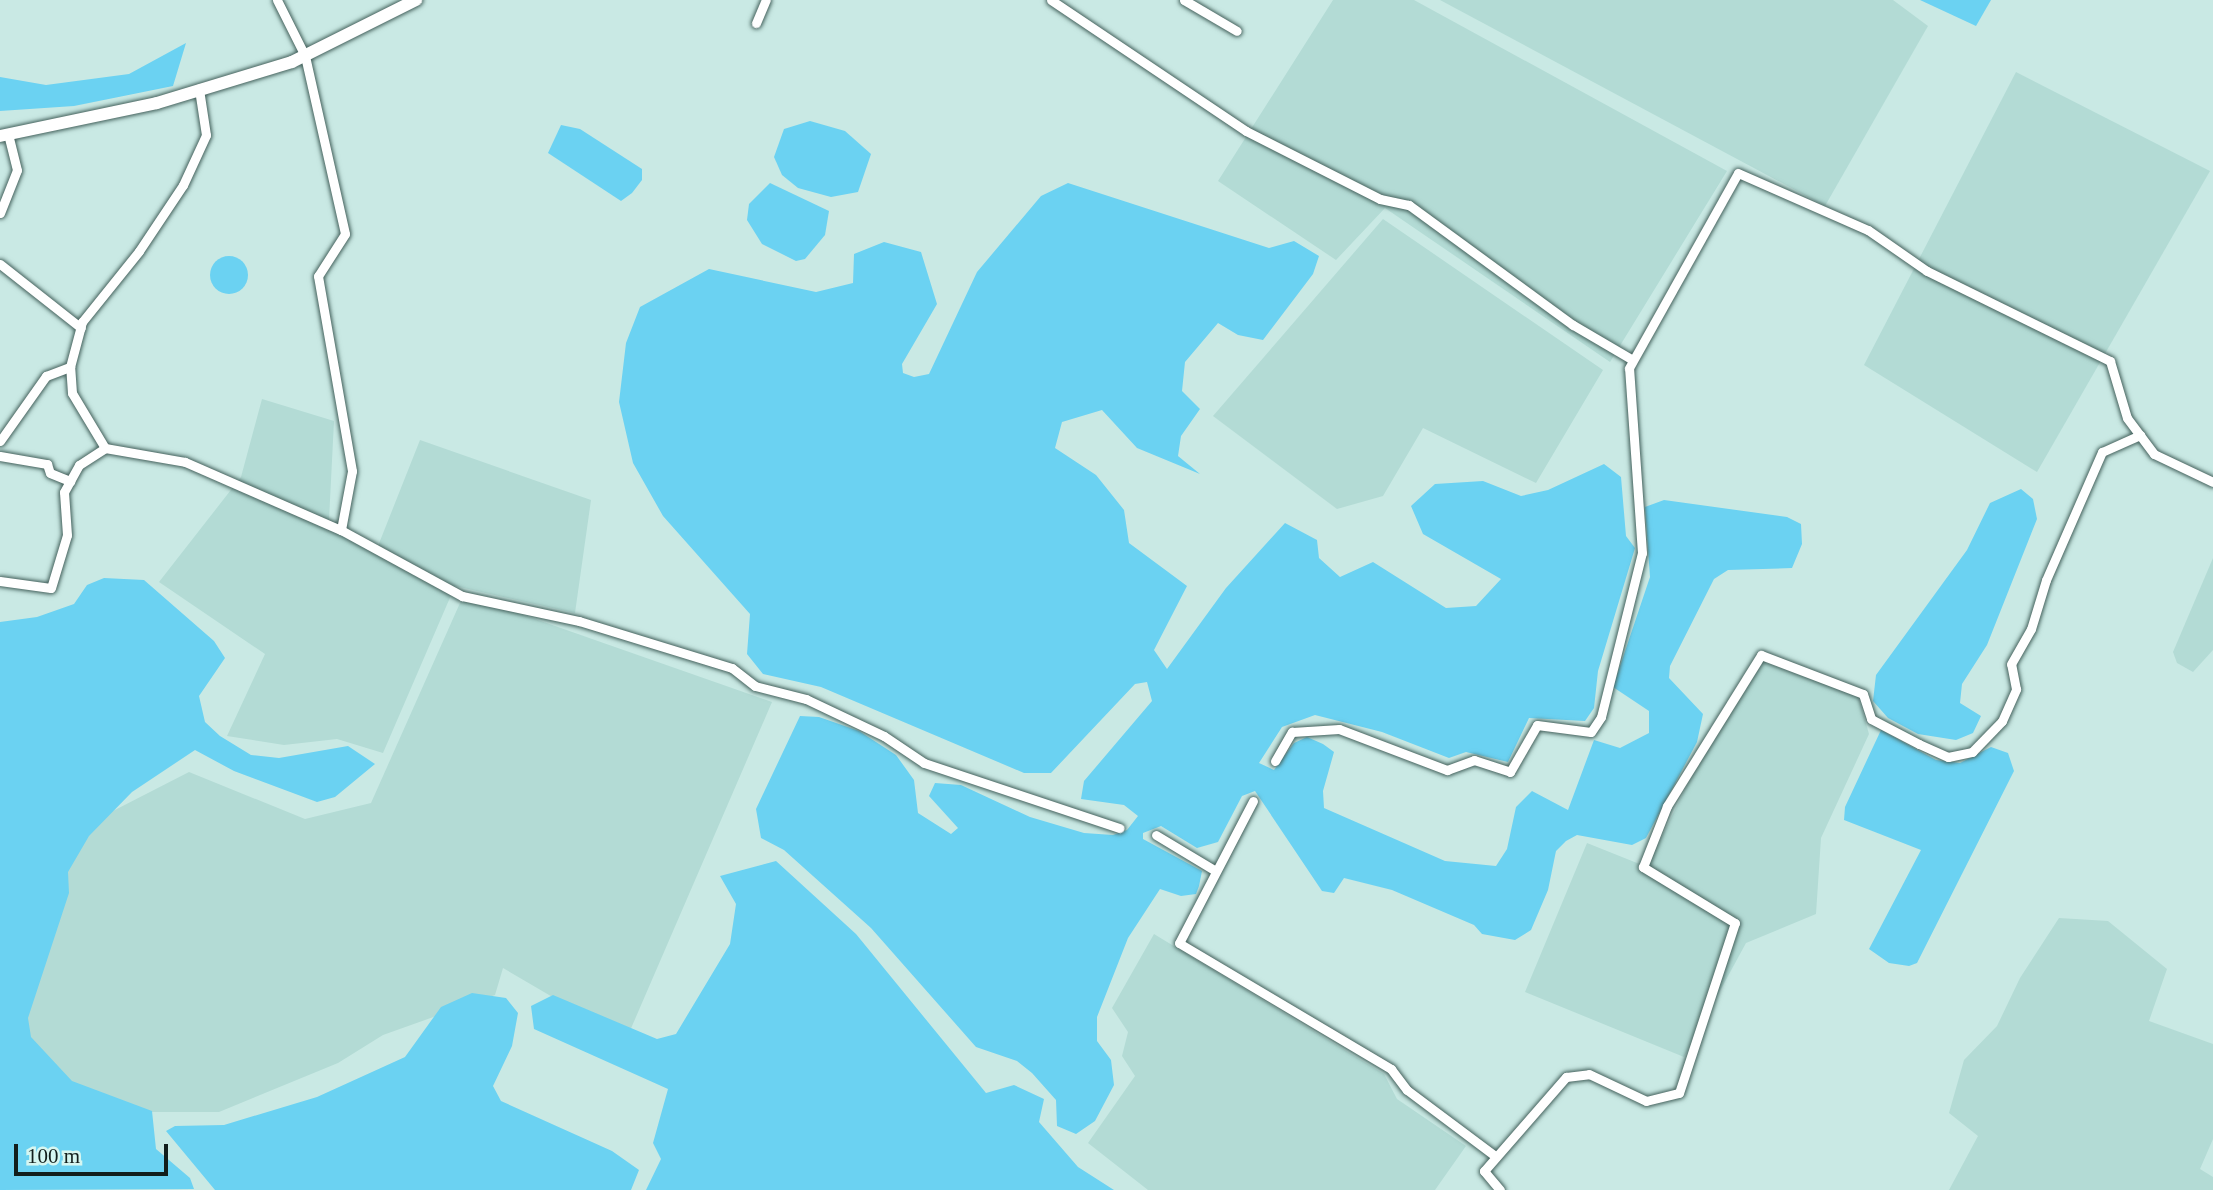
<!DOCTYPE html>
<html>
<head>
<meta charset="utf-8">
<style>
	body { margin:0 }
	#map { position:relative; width:2213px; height:1190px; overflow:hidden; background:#c9e9e4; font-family:"Times New Roman",serif }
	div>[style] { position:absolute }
	.built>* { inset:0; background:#b3dbd5 }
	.water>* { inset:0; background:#6bd2f2 }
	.round { border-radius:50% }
	.roads { filter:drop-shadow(0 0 2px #44615c) drop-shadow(0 0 2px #44615c) }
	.street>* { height:9px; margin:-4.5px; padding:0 4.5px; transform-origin:4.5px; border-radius:4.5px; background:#fff }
	.secondary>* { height:12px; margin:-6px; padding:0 6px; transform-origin:6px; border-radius:6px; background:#fff }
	span { translate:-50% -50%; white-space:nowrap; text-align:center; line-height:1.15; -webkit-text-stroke:5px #d6f6f1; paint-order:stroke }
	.scale { position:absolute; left:14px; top:1144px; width:154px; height:32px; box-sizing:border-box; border:4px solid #121e1c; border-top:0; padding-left:9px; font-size:21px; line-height:24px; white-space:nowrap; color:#121e1c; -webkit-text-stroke:5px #d6f6f1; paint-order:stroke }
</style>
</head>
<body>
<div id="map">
	<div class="built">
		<i style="clip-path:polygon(1333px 0,1414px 0,1727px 171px,1610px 362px,1385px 208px,1336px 260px,1218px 181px)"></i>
		<i style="clip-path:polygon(1440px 0,1893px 0,1928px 26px,1825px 206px)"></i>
		<i style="clip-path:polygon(2016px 72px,2210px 171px,2037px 472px,1864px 365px)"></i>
		<i style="clip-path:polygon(1383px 219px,1603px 370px,1536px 483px,1423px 428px,1383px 496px,1337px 509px,1213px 416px)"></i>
		<i style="clip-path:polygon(262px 399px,334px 421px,329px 520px,378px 546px,420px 440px,591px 500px,575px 613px,455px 586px,383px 753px,337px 739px,284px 745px,227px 736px,265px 654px,159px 582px,241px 477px)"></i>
		<i style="clip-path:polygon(2213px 558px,2213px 650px,2193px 672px,2177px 663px,2173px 652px)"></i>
		<i style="clip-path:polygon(464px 594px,772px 702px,626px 1040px,503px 968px,495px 995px,383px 1035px,338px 1063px,219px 1112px,114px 1112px,12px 1042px,70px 833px,189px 772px,305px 819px,371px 803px)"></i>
		<i style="clip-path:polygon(1763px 662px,1858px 696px,1869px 734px,1821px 838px,1816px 914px,1746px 943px,1684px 1057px,1525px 992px,1587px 843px,1647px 867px,1694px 771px)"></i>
		<i style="clip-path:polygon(2059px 918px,2108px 921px,2167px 969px,2149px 1021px,2213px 1044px,2213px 1139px,2200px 1169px,2213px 1177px,2213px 1190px,1949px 1190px,1978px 1136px,1949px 1113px,1964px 1060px,1997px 1026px,2020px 978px)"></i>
		<i style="clip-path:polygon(1154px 934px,1384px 1074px,1397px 1099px,1466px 1146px,1435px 1190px,1148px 1190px,1088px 1143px,1135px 1076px,1122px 1056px,1128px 1032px,1112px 1008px)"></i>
	</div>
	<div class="water">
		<i style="clip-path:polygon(1920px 0,1991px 0,1976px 26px)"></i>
		<i style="clip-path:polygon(186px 43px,173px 86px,74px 106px,0 111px,0 77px,46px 85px,129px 74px)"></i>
		<i style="clip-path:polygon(810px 121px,845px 131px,871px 154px,858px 192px,831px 197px,798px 188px,782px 175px,774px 157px,784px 129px)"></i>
		<i style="clip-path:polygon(561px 125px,580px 129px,642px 169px,642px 180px,632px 193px,621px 201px,548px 153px)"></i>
		<i style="clip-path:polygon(770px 183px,829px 211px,825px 235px,805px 259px,796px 261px,762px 244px,747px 220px,749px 204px)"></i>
		<i style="clip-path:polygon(1068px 183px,1269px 248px,1294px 241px,1319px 256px,1313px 274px,1263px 340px,1238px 335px,1218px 323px,1185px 362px,1182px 391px,1200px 409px,1181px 436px,1178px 456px,1200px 474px,1137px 448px,1102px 410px,1062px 422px,1055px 448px,1096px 475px,1124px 510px,1129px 543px,1187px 586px,1154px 650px,1167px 669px,1226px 588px,1285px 523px,1317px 540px,1319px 558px,1340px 577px,1373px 562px,1446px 608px,1476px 606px,1501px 579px,1423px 534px,1411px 506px,1435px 484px,1483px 481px,1521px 496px,1548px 490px,1604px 464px,1621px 477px,1626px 536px,1635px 548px,1598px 671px,1594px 708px,1585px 721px,1529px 718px,1508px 762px,1466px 752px,1449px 758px,1382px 732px,1315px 715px,1282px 727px,1259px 763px,1274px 770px,1294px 743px,1307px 737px,1323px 744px,1334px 752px,1323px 791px,1324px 808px,1445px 861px,1496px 866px,1507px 849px,1516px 807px,1532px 791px,1568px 810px,1594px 740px,1620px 748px,1649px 733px,1649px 711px,1613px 687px,1650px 577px,1645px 507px,1664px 500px,1787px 517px,1801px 524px,1802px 544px,1792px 568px,1728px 570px,1714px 579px,1670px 666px,1669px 678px,1703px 714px,1697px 742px,1646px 838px,1632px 845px,1577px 835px,1566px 841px,1556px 851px,1548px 890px,1531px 930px,1515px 940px,1482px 934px,1474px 925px,1392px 890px,1344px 878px,1334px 893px,1322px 891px,1255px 791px,1242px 796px,1218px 842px,1197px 848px,1161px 826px,1143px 833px,1143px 839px,1202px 871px,1199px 886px,1196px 894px,1181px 896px,1160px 889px,1128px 938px,1097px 1017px,1097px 1041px,1111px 1060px,1114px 1085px,1095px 1121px,1076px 1134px,1057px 1126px,1056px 1100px,1032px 1073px,1017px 1061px,976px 1047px,871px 928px,784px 850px,761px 838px,756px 809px,800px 716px,819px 717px,859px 731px,896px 755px,914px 780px,918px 813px,951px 834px,958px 828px,929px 796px,935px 783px,961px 785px,1030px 817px,1084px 833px,1113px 835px,1127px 830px,1138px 816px,1124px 805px,1081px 799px,1084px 781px,1152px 701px,1147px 682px,1135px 684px,1051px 773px,1024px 773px,821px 687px,763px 674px,747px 654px,750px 614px,663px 516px,633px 463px,619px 402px,626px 343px,640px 307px,709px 269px,816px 292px,853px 283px,854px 254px,884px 242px,921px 252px,937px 304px,902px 364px,903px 373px,914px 377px,929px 374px,977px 272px,1041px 196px)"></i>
		<i class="round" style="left:210px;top:256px;width:38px;height:38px"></i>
		<i style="clip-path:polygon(2021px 489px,2033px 499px,2037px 519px,1987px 645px,1962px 684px,1960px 703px,1981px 716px,1973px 733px,1956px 740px,1918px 734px,1888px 718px,1873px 701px,1876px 675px,1967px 550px,1990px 503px)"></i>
		<i style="clip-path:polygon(104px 578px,144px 580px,214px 641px,225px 658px,199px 696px,205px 722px,220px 736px,251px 755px,279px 758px,348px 746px,375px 764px,335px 797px,317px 802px,234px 771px,195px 750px,132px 792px,89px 836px,68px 872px,69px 893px,28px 1018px,31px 1037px,72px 1081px,152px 1111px,156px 1149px,190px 1178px,194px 1189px,0 1190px,0 622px,37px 617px,74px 604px,87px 585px)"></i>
		<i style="clip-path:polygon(1881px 730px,1936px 760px,1960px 763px,1991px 747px,2008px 753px,2014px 771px,1917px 963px,1909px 966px,1889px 963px,1869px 949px,1921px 850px,1844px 820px,1845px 807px)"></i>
		<i style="clip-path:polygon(776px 861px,856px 934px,986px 1093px,1014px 1085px,1044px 1099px,1039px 1122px,1078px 1167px,1114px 1190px,646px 1190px,661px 1159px,653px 1143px,668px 1089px,534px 1029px,531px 1006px,553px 995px,657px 1039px,676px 1034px,730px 944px,736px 904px,720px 876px)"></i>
		<i style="clip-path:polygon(472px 993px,506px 998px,518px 1013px,512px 1046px,493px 1086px,501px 1101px,612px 1151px,639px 1170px,631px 1190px,215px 1190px,166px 1131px,175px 1126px,224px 1125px,317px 1097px,405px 1057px,441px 1007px)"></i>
	</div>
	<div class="roads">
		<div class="street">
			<i style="left:277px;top:0;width:63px;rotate:63.4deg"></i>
			<i style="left:305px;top:56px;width:182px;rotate:77.3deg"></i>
			<i style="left:345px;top:234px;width:50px;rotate:122.7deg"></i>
			<i style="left:318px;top:276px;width:198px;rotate:80.1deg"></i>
			<i style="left:352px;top:471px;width:60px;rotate:100.6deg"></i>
			<i style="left:1051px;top:0;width:235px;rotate:33.9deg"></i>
			<i style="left:1246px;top:131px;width:150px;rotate:26.9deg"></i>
			<i style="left:1380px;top:199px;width:30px;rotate:12deg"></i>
			<i style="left:1409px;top:205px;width:203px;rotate:36.2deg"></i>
			<i style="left:1573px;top:325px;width:69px;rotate:30.3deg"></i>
			<i style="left:1184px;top:0;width:61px;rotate:30.3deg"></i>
			<i style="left:756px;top:23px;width:25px;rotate:-67deg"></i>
			<i style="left:0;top:213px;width:46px;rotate:-68.4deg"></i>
			<i style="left:17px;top:170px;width:36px;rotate:-104deg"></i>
			<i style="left:0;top:264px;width:103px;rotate:38.3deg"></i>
			<i style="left:0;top:441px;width:80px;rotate:-54.7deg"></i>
			<i style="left:46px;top:376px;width:26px;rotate:-21deg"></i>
			<i style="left:105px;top:448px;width:64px;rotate:-121deg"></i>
			<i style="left:72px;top:393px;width:26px;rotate:-94deg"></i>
			<i style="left:70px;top:367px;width:47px;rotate:-75.1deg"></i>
			<i style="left:82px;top:322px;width:91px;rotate:-51.2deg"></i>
			<i style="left:139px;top:251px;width:79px;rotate:-56.3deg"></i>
			<i style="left:183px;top:185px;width:55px;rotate:-65.3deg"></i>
			<i style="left:206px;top:135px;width:47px;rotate:-98.7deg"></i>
			<i style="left:0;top:456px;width:48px;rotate:9.7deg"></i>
			<i style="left:47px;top:464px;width:9px;rotate:72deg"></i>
			<i style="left:50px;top:473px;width:22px;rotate:22deg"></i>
			<i style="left:0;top:581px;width:51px;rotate:7.8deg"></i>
			<i style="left:51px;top:588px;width:55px;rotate:-73.2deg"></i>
			<i style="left:67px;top:535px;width:43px;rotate:-94deg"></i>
			<i style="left:64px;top:492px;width:31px;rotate:-61deg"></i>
			<i style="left:79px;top:465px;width:31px;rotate:-33deg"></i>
			<i style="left:105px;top:448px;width:81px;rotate:9.9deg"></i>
			<i style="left:185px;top:462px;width:170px;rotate:23.6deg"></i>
			<i style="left:341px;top:530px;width:138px;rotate:28.6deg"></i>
			<i style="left:462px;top:596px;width:120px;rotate:12.1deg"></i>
			<i style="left:579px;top:621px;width:160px;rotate:17.1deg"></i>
			<i style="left:732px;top:668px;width:29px;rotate:38deg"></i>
			<i style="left:755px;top:686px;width:53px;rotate:14.3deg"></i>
			<i style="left:806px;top:699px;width:86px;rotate:25.4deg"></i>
			<i style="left:884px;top:736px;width:48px;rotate:34deg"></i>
			<i style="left:924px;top:763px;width:206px;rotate:18.4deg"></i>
			<i style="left:1275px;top:761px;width:34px;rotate:-60deg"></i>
			<i style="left:1292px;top:732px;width:47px;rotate:-3.7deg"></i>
			<i style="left:1339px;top:729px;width:116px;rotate:20.8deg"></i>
			<i style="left:1447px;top:770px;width:29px;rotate:-20deg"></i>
			<i style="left:1474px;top:760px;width:38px;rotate:18deg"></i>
			<i style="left:1510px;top:772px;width:54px;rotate:-60.1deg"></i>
			<i style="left:1537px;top:725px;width:54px;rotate:7.4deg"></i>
			<i style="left:1591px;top:732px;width:18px;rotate:-56deg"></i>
			<i style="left:1601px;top:717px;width:169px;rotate:-76deg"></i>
			<i style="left:1642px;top:553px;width:185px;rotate:-94deg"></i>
			<i style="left:1629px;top:368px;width:223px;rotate:-60.8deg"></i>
			<i style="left:1738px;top:173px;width:142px;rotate:23.7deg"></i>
			<i style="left:1868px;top:230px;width:72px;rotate:34.8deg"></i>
			<i style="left:1927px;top:271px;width:204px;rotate:26.2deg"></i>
			<i style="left:2110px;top:361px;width:59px;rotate:73.4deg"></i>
			<i style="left:2127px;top:418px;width:45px;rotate:53.1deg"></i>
			<i style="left:2154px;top:454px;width:65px;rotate:25.4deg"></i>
			<i style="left:1253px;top:801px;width:160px;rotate:117.5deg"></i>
			<i style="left:1179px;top:943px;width:247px;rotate:30.7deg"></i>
			<i style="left:1391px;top:1069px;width:26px;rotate:53deg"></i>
			<i style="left:1407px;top:1090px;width:109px;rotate:36.8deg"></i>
			<i style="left:1156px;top:835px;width:70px;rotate:31deg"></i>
			<i style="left:1500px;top:1190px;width:25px;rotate:-130deg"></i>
			<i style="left:1484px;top:1171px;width:125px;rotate:-48.9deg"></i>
			<i style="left:1566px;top:1077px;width:23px;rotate:-7deg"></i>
			<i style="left:1589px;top:1074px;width:63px;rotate:25.3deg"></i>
			<i style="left:1646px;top:1101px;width:34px;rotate:-14deg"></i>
			<i style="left:1679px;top:1093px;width:179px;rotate:-71.8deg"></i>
			<i style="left:1735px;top:923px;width:108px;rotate:-148.7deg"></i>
			<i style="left:1643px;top:867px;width:66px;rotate:-68.5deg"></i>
			<i style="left:1667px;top:806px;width:178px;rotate:-58.1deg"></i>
			<i style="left:1761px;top:655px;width:109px;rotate:20.9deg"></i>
			<i style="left:1863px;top:694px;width:26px;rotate:72deg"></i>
			<i style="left:1871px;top:719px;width:54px;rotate:27.5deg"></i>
			<i style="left:1919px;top:744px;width:32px;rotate:24deg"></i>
			<i style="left:1948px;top:757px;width:25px;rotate:-12deg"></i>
			<i style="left:1972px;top:752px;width:43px;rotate:-45.9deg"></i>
			<i style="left:2002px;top:721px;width:35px;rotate:-66deg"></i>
			<i style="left:2016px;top:689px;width:25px;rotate:-101deg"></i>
			<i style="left:2011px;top:664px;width:40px;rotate:-60.3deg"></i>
			<i style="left:2031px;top:629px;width:51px;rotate:-73deg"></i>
			<i style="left:2046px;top:580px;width:140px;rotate:-66.4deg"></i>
			<i style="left:2102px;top:452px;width:42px;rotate:-24.1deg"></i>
		</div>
		<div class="secondary">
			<i style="left:0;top:136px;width:160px;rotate:-11.9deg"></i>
			<i style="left:157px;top:103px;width:141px;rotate:-16.9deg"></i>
			<i style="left:292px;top:62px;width:139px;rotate:-26.6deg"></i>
		</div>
	</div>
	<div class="scale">100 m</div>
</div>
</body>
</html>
